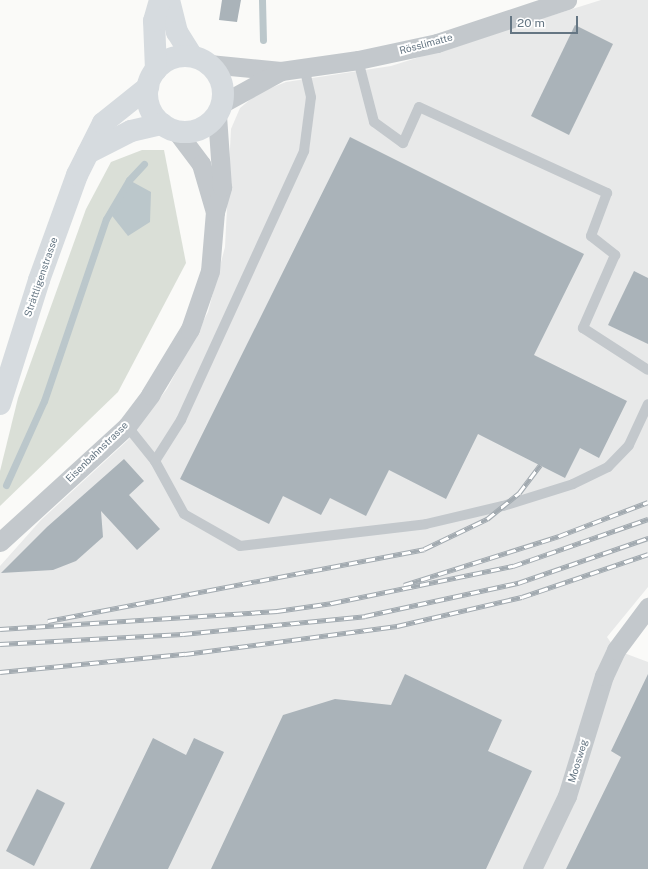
<!DOCTYPE html>
<html>
<head>
<meta charset="utf-8">
<style>
	body { margin:0 }
	#map { position:relative; width:648px; height:869px; overflow:hidden; background:#fafaf8; font-family:"Public Sans",sans-serif }
	div>[style] { position:absolute }
	.built>* { inset:0; background:#e8e9e9 }
	.green>* { inset:0; background:#dadfd7 }
	.water>* { inset:0; background:#bbc7cb }
	.stream>* { height:7px; margin:-3.5px; padding:0 3.5px; transform-origin:3.5px; border-radius:3.5px; background:#bbc7cb }
	.building>* { inset:0; background:#aab3b9 }
	.service>* { height:10px; margin:-5px; padding:0 5px; transform-origin:5px; border-radius:5px; background:#c3c8cc }
	.minor>* { height:19px; margin:-9.5px; padding:0 9.5px; transform-origin:9.5px; border-radius:9.5px; background:#c3c8cc }
	.secondary>* { height:22px; margin:-11px; padding:0 11px; transform-origin:11px; border-radius:11px; background:#d6dbdf }
	.secondary>.ring { margin:-11px; padding:0; box-sizing:content-box; background:none; border:22px solid #d6dbdf; border-radius:50% }
	.rail>* { height:4.5px; margin-top:-2.25px; transform-origin:0; background:repeating-linear-gradient(90deg,#fff 0 9px,#a2aab0 0 18px); box-sizing:border-box; border-block:1px solid #a2aab0 }
	span { translate:-50% -50%; white-space:nowrap; text-align:center; line-height:1.15; -webkit-text-stroke:4px #fff; paint-order:stroke }
	.street-label { font-size:10px; color:#657683 }
	.scale { position:absolute; left:510px; top:16px; width:68px; height:18px; box-sizing:border-box; border:2px solid #657683; border-top:0; padding-left:5px; font-size:12px; line-height:14px; white-space:nowrap; color:#657683; -webkit-text-stroke:3px #fff; paint-order:stroke }
</style>
</head>
<body>
<div id="map">
	<div class="built">
		<i style="clip-path:polygon(601px 0,648px 0,648px 587px,607px 637px,616px 650px,648px 662px,648px 869px,0 869px,0 566px,41px 520px,128px 440px,167px 389px,208px 312px,225px 247px,231px 129px,240px 108px,258px 93px,286px 82px,391px 66px)"></i>
	</div>
	<div class="green">
		<i style="clip-path:polygon(142px 150px,164px 150px,186px 263px,118px 392px,0 506px,0 471px,18px 398px,86px 209px,111px 162px)"></i>
	</div>
	<div class="water">
		<i style="clip-path:polygon(129px 180px,151px 192px,150px 222px,128px 236px,109px 212px)"></i>
	</div>
	<div class="stream">
		<i style="left:262px;top:0;width:40px;rotate:88.6deg"></i>
		<i style="left:6px;top:485px;width:92px;rotate:-65.7deg"></i>
		<i style="left:44px;top:401px;width:192px;rotate:-71.2deg"></i>
		<i style="left:106px;top:219px;width:45px;rotate:-59.5deg"></i>
		<i style="left:129px;top:180px;width:22px;rotate:-47deg"></i>
	</div>
	<div class="building">
		<i style="clip-path:polygon(222px 0,241px 0,237px 22px,219px 20px)"></i>
		<i style="clip-path:polygon(575px 25px,613px 44px,569px 135px,531px 116px)"></i>
		<i style="clip-path:polygon(350px 137px,584px 254px,534px 355px,627px 401px,599px 458px,580px 448px,565px 478px,478px 434px,446px 499px,389px 470px,366px 516px,330px 498px,321px 515px,283px 496px,269px 524px,180px 479px)"></i>
		<i style="clip-path:polygon(634px 271px,648px 278px,648px 344px,608px 325px)"></i>
		<i style="clip-path:polygon(124px 459px,144px 481px,129px 495px,160px 529px,137px 550px,101px 511px,103px 537px,76px 561px,53px 570px,1px 573px,47px 527px)"></i>
		<i style="clip-path:polygon(405px 674px,502px 720px,488px 751px,532px 771px,486px 869px,211px 869px,283px 715px,335px 699px,391px 705px)"></i>
		<i style="clip-path:polygon(648px 674px,648px 869px,566px 869px,621px 757px,611px 751px)"></i>
		<i style="clip-path:polygon(153px 738px,186px 755px,194px 738px,224px 752px,168px 869px,90px 869px)"></i>
		<i style="clip-path:polygon(37px 789px,65px 803px,34px 866px,6px 851px)"></i>
	</div>
	<div class="service">
		<i style="left:358px;top:60px;width:64px;rotate:75.5deg"></i>
		<i style="left:374px;top:122px;width:36px;rotate:36deg"></i>
		<i style="left:403px;top:143px;width:39px;rotate:-66deg"></i>
		<i style="left:419px;top:107px;width:207px;rotate:24.6deg"></i>
		<i style="left:607px;top:193px;width:46px;rotate:110.4deg"></i>
		<i style="left:591px;top:236px;width:31px;rotate:38deg"></i>
		<i style="left:615px;top:255px;width:80px;rotate:113.7deg"></i>
		<i style="left:583px;top:328px;width:77px;rotate:32.9deg"></i>
		<i style="left:127px;top:426px;width:45px;rotate:51.3deg"></i>
		<i style="left:155px;top:461px;width:60px;rotate:61.3deg"></i>
		<i style="left:184px;top:514px;width:64px;rotate:29.7deg"></i>
		<i style="left:240px;top:546px;width:187px;rotate:-6.7deg"></i>
		<i style="left:426px;top:524px;width:79px;rotate:-13.2deg"></i>
		<i style="left:503px;top:506px;width:73px;rotate:-17.4deg"></i>
		<i style="left:573px;top:484px;width:39px;rotate:-26deg"></i>
		<i style="left:608px;top:467px;width:30px;rotate:-46deg"></i>
		<i style="left:629px;top:445px;width:45px;rotate:-65.1deg"></i>
		<i style="left:155px;top:461px;width:49px;rotate:-57.6deg"></i>
		<i style="left:181px;top:420px;width:296px;rotate:-65.4deg"></i>
		<i style="left:304px;top:151px;width:54px;rotate:-82.6deg"></i>
		<i style="left:311px;top:97px;width:31px;rotate:-103deg"></i>
	</div>
	<div class="minor">
		<i style="left:209px;top:64px;width:72px;rotate:5.6deg"></i>
		<i style="left:281px;top:71px;width:78px;rotate:-8.1deg"></i>
		<i style="left:358px;top:60px;width:81px;rotate:-12.1deg"></i>
		<i style="left:437px;top:43px;width:137px;rotate:-18.3deg"></i>
		<i style="left:223px;top:103px;width:66px;rotate:-28.9deg"></i>
		<i style="left:177px;top:132px;width:40px;rotate:53deg"></i>
		<i style="left:201px;top:164px;width:50px;rotate:73.7deg"></i>
		<i style="left:0;top:542px;width:172px;rotate:-42.4deg"></i>
		<i style="left:127px;top:426px;width:39px;rotate:-53deg"></i>
		<i style="left:150px;top:395px;width:77px;rotate:-58.8deg"></i>
		<i style="left:190px;top:329px;width:61px;rotate:-71deg"></i>
		<i style="left:210px;top:271px;width:59px;rotate:-85.2deg"></i>
		<i style="left:215px;top:212px;width:26px;rotate:-74deg"></i>
		<i style="left:222px;top:187px;width:72px;rotate:-94deg"></i>
		<i style="left:532px;top:869px;width:81px;rotate:-64.4deg"></i>
		<i style="left:567px;top:796px;width:126px;rotate:-72.9deg"></i>
		<i style="left:604px;top:676px;width:29px;rotate:-65deg"></i>
		<i style="left:616px;top:650px;width:54px;rotate:-53.3deg"></i>
	</div>
	<div class="secondary">
		<i style="left:169px;top:0;width:33px;rotate:76deg"></i>
		<i style="left:177px;top:32px;width:28px;rotate:58deg"></i>
		<i class="ring" style="left:147px;top:56px;width:54px;height:54px"></i>
		<i style="left:156px;top:70px;width:49px;rotate:-92.3deg"></i>
		<i style="left:154px;top:21px;width:22px;rotate:-74deg"></i>
		<i style="left:88px;top:153px;width:48px;rotate:-27.1deg"></i>
		<i style="left:131px;top:131px;width:32px;rotate:-13deg"></i>
		<i style="left:0;top:404px;width:130px;rotate:-72.5deg"></i>
		<i style="left:39px;top:280px;width:112px;rotate:-70.1deg"></i>
		<i style="left:77px;top:175px;width:58px;rotate:-63.4deg"></i>
		<i style="left:103px;top:123px;width:58px;rotate:-38.7deg"></i>
	</div>
	<div class="rail">
		<i style="left:404px;top:585px;width:163px;rotate:-17.5deg"></i>
		<i style="left:559px;top:536px;width:95px;rotate:-20.9deg"></i>
		<i style="left:48px;top:621px;width:383px;rotate:-10.8deg"></i>
		<i style="left:424px;top:549px;width:70px;rotate:-25.5deg"></i>
		<i style="left:487px;top:519px;width:41px;rotate:-39.1deg"></i>
		<i style="left:519px;top:493px;width:35px;rotate:-53deg"></i>
		<i style="left:0;top:629px;width:278px;rotate:-3.7deg"></i>
		<i style="left:277px;top:611px;width:56px;rotate:-8.3deg"></i>
		<i style="left:332px;top:603px;width:185px;rotate:-11.6deg"></i>
		<i style="left:513px;top:566px;width:143px;rotate:-19.2deg"></i>
		<i style="left:0;top:644px;width:183px;rotate:-3.1deg"></i>
		<i style="left:183px;top:634px;width:183px;rotate:-5.6deg"></i>
		<i style="left:365px;top:616px;width:157px;rotate:-12.2deg"></i>
		<i style="left:518px;top:583px;width:138px;rotate:-19.1deg"></i>
		<i style="left:0;top:672px;width:186px;rotate:-5.6deg"></i>
		<i style="left:185px;top:654px;width:214px;rotate:-7.5deg"></i>
		<i style="left:397px;top:626px;width:128px;rotate:-13.1deg"></i>
		<i style="left:522px;top:597px;width:133px;rotate:-18.8deg"></i>
	</div>
	<div class="street-label">
		<span style="left:426px;top:44px;rotate:-15deg">Rösslimatte</span>
		<span style="left:41px;top:277px;rotate:-71deg">Strättligenstrasse</span>
		<span style="left:97px;top:452px;rotate:-44deg">Eisenbahnstrasse</span>
		<span style="left:578px;top:761px;rotate:-73deg">Moosweg</span>
	</div>
	<div class="scale">20 m</div>
</div>
</body>
</html>
